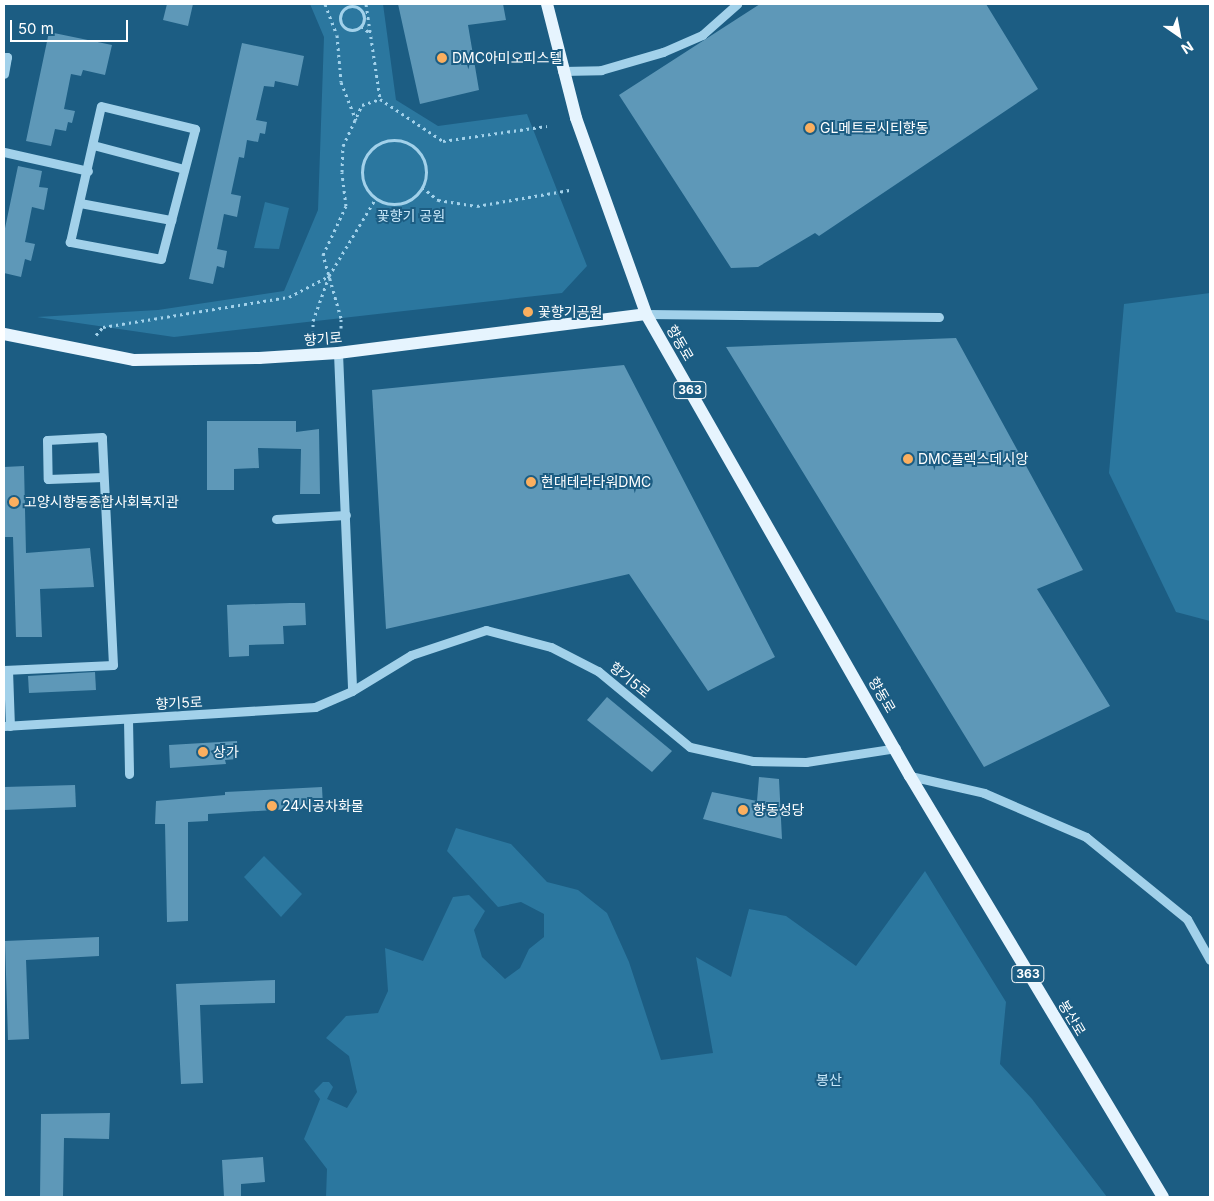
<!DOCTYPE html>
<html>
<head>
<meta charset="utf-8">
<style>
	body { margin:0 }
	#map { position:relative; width:1214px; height:1201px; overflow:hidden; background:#1c5d83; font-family:Inter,"Noto Sans KR",sans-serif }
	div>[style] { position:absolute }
	.green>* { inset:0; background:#2b779f }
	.building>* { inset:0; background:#5e98b8 }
	.path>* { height:3px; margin-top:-1.5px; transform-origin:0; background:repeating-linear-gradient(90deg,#a2d1ea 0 2.5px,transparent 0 6.5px) }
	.path>.ring { margin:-1.5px; padding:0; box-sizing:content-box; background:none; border:3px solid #a2d1ea; border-radius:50% }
	.minor>* { height:9px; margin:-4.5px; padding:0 4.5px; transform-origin:4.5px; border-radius:4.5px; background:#a2d1ea }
	.major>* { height:12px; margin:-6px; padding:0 6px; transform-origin:6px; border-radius:6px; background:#e6f4fe }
	.dots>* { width:14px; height:14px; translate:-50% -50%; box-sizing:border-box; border:2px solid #1c5d83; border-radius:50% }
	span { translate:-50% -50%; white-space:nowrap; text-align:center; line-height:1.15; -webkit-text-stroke:4px #1c5d83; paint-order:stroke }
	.shield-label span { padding:1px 4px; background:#1c5d83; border:1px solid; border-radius:4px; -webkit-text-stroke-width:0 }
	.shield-label { font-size:12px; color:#fff; font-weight:700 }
	.poi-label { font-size:14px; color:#fff }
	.left { translate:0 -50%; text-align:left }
	.park-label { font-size:14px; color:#c6e6f8 }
	.street-label { font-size:14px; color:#fff }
	.frame { position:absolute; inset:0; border:5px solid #fff; pointer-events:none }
	.north { position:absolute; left:1154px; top:10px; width:50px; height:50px; -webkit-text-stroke:4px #1c5d83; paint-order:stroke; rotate:147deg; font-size:14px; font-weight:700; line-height:20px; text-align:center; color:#fff }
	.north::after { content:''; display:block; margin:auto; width:18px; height:22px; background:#fff; clip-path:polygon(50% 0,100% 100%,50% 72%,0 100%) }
	.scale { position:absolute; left:10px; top:20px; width:118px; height:22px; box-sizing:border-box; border:2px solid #fff; border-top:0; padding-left:6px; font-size:15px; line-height:18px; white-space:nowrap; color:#fff; -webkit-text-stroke:4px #1c5d83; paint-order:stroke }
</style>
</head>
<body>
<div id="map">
	<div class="green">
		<i style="clip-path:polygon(310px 4px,383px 4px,396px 100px,438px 126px,527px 114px,587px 266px,562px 293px,174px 337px,37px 317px,158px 310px,284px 291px,318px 210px,324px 37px)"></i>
		<i style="clip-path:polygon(265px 202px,289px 208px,279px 249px,254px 248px)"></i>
		<i style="clip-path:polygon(1210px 293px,1210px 621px,1176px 612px,1109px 473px,1124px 304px)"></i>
		<i style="clip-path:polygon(456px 828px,511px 844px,547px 882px,578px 890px,607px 913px,629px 962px,661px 1060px,713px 1053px,696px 957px,731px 977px,749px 909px,786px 916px,856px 966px,925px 871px,1006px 1002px,1000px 1064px,1032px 1099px,1107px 1197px,326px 1197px,327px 1169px,304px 1139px,320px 1099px,314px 1091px,323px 1082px,329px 1082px,333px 1087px,327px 1099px,347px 1108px,357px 1092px,349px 1056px,326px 1038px,346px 1016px,378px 1013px,388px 991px,385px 948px,423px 961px,453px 897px,469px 895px,485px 911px,474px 930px,482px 957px,505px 979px,520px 968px,529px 949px,544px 937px,544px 914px,521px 902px,498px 907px,447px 851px)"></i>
		<i style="clip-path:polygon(264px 856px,302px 894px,281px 917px,244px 877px)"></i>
	</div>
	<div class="building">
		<i style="clip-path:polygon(167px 4px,193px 4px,188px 26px,163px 20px)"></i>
		<i style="clip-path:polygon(398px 4px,503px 4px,506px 20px,468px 25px,479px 90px,420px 104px)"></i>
		<i style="clip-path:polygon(760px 4px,986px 4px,1038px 89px,819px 236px,815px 233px,758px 267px,731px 268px,619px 95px)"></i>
		<i style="clip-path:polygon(49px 32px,112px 45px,105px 75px,83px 70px,81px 76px,71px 74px,64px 109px,75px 111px,72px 123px,68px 122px,66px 131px,55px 129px,51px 146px,26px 141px)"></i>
		<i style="clip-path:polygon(242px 43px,304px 56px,298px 86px,275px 81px,274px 87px,264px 86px,256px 120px,267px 122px,265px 134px,260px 133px,258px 142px,247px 140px,244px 158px,239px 157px,231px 194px,241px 196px,237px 217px,224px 214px,217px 249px,227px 251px,224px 268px,217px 266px,213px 284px,189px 279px)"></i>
		<i style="clip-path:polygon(18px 166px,42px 171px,39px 187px,48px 188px,44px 210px,32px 207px,25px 242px,35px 244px,31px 261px,25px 259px,21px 277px,4px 273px,4px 233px)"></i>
		<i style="clip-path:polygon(956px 338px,1083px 570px,1037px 589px,1110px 706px,984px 767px,726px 347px)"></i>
		<i style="clip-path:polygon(624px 365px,775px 657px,708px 691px,629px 574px,386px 629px,372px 390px)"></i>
		<i style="clip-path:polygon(207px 421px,296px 421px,296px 432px,319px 429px,320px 494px,300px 494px,301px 449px,258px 448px,259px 468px,234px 469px,234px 490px,207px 490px)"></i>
		<i style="clip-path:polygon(24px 466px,26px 553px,90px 548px,94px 587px,40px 589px,42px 637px,16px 637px,13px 537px,4px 537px,4px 467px)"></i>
		<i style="clip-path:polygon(290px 603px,305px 603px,306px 625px,283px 626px,284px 644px,249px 645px,249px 656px,229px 657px,227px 605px)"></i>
		<i style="clip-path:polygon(95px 672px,96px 690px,29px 693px,28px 676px)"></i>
		<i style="clip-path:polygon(607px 697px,672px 751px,652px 772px,587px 720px)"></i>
		<i style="clip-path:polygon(237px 741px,238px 759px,225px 760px,226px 764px,170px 768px,169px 745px)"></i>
		<i style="clip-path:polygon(759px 777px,779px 779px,782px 839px,703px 819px,712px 792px,757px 801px)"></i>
		<i style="clip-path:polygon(75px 785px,76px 807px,4px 810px,4px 787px)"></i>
		<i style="clip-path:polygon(322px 787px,323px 807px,208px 814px,208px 821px,188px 822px,188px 921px,167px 922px,165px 824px,155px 824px,156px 801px,225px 795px,225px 792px)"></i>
		<i style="clip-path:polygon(99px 937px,99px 956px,26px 960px,29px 1039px,8px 1040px,5px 941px)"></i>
		<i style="clip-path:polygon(275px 980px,275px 1003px,200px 1005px,203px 1083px,181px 1084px,176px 984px)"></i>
		<i style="clip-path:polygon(110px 1113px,109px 1139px,64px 1138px,63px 1197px,40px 1197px,41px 1114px)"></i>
		<i style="clip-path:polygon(263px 1157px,265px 1182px,241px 1184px,241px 1197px,224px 1197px,222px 1160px)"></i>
	</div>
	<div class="path">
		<i style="left:325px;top:4px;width:33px;rotate:69deg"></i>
		<i style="left:337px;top:35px;width:47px;rotate:85.1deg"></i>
		<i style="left:341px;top:82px;width:41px;rotate:68.5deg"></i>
		<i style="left:366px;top:4px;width:96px;rotate:81.6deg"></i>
		<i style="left:380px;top:99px;width:76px;rotate:33.7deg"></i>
		<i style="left:443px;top:141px;width:105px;rotate:-8.2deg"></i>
		<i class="ring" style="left:340px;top:6px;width:21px;height:21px"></i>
		<i style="left:361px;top:26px;width:11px;rotate:38deg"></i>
		<i class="ring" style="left:362px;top:140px;width:61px;height:61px"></i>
		<i style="left:422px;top:187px;width:21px;rotate:39deg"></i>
		<i style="left:438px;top:200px;width:39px;rotate:9deg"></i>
		<i style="left:477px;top:206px;width:94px;rotate:-9.8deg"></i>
		<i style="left:341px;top:328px;width:10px;rotate:-90deg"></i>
		<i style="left:341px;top:318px;width:66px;rotate:-105.9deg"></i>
		<i style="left:323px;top:255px;width:54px;rotate:-64.9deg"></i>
		<i style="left:346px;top:206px;width:34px;rotate:-97deg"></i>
		<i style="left:342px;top:172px;width:26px;rotate:-88deg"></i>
		<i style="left:343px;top:146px;width:45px;rotate:-65.1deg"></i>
		<i style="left:362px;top:105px;width:19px;rotate:-18deg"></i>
		<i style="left:313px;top:333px;width:12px;rotate:-90deg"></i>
		<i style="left:313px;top:321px;width:48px;rotate:-70.4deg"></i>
		<i style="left:329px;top:276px;width:91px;rotate:-58.9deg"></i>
		<i style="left:96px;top:335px;width:11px;rotate:-49deg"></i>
		<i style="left:103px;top:327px;width:188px;rotate:-9.2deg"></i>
		<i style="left:289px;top:297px;width:45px;rotate:-27.7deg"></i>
	</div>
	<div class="minor">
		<i style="left:4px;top:57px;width:3px"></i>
		<i style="left:7px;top:57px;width:17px;rotate:100deg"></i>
		<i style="left:562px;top:71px;width:39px;rotate:-1deg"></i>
		<i style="left:601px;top:70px;width:65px;rotate:-16.2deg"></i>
		<i style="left:663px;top:52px;width:43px;rotate:-23.6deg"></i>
		<i style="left:702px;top:35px;width:47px;rotate:-41.5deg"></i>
		<i style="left:101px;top:106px;width:97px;rotate:13.7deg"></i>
		<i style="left:195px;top:129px;width:134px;rotate:104.7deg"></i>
		<i style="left:161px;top:259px;width:93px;rotate:-169.4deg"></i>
		<i style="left:70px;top:242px;width:139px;rotate:-77.2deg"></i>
		<i style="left:93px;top:145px;width:94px;rotate:14.8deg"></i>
		<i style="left:4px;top:152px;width:86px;rotate:12.7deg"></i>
		<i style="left:80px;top:203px;width:93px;rotate:10.6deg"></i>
		<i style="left:646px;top:314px;width:293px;rotate:0.6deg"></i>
		<i style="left:338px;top:353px;width:338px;rotate:87.6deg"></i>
		<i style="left:276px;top:519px;width:70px;rotate:-3.3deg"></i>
		<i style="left:4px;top:670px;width:109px;rotate:-2.6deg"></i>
		<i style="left:113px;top:665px;width:228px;rotate:-92.8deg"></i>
		<i style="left:102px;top:437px;width:55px;rotate:176.9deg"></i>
		<i style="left:47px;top:440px;width:39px;rotate:89deg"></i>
		<i style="left:48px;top:479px;width:55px;rotate:-2.1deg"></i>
		<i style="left:8px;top:670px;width:56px;rotate:88deg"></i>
		<i style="left:128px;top:720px;width:54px;rotate:88.9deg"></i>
		<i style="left:4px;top:726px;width:312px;rotate:-3.5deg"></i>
		<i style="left:315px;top:707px;width:40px;rotate:-23.4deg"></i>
		<i style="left:352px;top:691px;width:69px;rotate:-31.4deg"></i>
		<i style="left:411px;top:655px;width:79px;rotate:-18.4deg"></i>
		<i style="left:486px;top:630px;width:67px;rotate:14.7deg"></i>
		<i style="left:551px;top:647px;width:53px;rotate:27.1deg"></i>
		<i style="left:598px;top:671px;width:119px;rotate:39.6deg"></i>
		<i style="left:690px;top:747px;width:65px;rotate:12.5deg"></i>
		<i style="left:753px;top:761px;width:53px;rotate:1.1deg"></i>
		<i style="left:806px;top:762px;width:91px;rotate:-8.8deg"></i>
		<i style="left:910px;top:776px;width:76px;rotate:12.9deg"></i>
		<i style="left:984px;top:793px;width:111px;rotate:23.3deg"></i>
		<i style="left:1086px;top:837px;width:130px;rotate:39.1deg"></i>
		<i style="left:1187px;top:919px;width:47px;rotate:60.7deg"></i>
	</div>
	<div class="major">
		<i style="left:547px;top:4px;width:118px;rotate:75.7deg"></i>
		<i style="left:576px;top:118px;width:208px;rotate:70.3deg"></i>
		<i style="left:646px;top:314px;width:532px;rotate:60.26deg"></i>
		<i style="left:910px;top:776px;width:491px;rotate:59deg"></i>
		<i style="left:4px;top:334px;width:133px;rotate:11.3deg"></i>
		<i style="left:134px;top:360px;width:125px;rotate:-0.9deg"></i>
		<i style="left:259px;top:358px;width:79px;rotate:-3.6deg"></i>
		<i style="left:338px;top:353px;width:310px;rotate:-7.2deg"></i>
	</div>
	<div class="dots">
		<i style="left:442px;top:58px;background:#fbaf5f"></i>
		<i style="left:810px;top:128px;background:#fbaf5f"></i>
		<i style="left:528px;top:312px;background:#fbaf5f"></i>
		<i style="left:908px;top:459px;background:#fbaf5f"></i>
		<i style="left:531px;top:482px;background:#fbaf5f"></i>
		<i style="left:14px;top:502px;background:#fbaf5f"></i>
		<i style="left:203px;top:752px;background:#fbaf5f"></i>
		<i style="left:272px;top:806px;background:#fbaf5f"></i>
		<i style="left:743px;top:810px;background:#fbaf5f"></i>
	</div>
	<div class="shield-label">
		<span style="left:690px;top:390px">363</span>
		<span style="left:1028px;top:974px">363</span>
	</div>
	<div class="poi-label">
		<span class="left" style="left:452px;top:58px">DMC아미오피스텔</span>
		<span class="left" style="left:820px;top:128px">GL메트로시티향동</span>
		<span class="left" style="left:538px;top:312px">꽃향기공원</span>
		<span class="left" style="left:918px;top:459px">DMC플렉스데시앙</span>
		<span class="left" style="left:541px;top:482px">현대테라타워DMC</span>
		<span class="left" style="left:24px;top:502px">고양시향동종합사회복지관</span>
		<span class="left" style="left:213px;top:752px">상가</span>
		<span class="left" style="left:282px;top:806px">24시공차화물</span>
		<span class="left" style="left:753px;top:810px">향동성당</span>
	</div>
	<div class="park-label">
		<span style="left:411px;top:216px">꽃향기 공원</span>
		<span style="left:829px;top:1080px">봉산</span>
	</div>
	<div class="street-label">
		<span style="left:323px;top:339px;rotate:-5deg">향기로</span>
		<span style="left:680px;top:343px;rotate:60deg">향동로</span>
		<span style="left:630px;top:680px;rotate:39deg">향기5로</span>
		<span style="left:882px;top:695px;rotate:60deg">향동로</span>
		<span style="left:179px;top:703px;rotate:-3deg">향기5로</span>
		<span style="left:1072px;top:1018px;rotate:59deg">봉산로</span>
	</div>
	<div class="frame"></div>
	<div class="north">N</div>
	<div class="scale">50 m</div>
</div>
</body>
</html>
